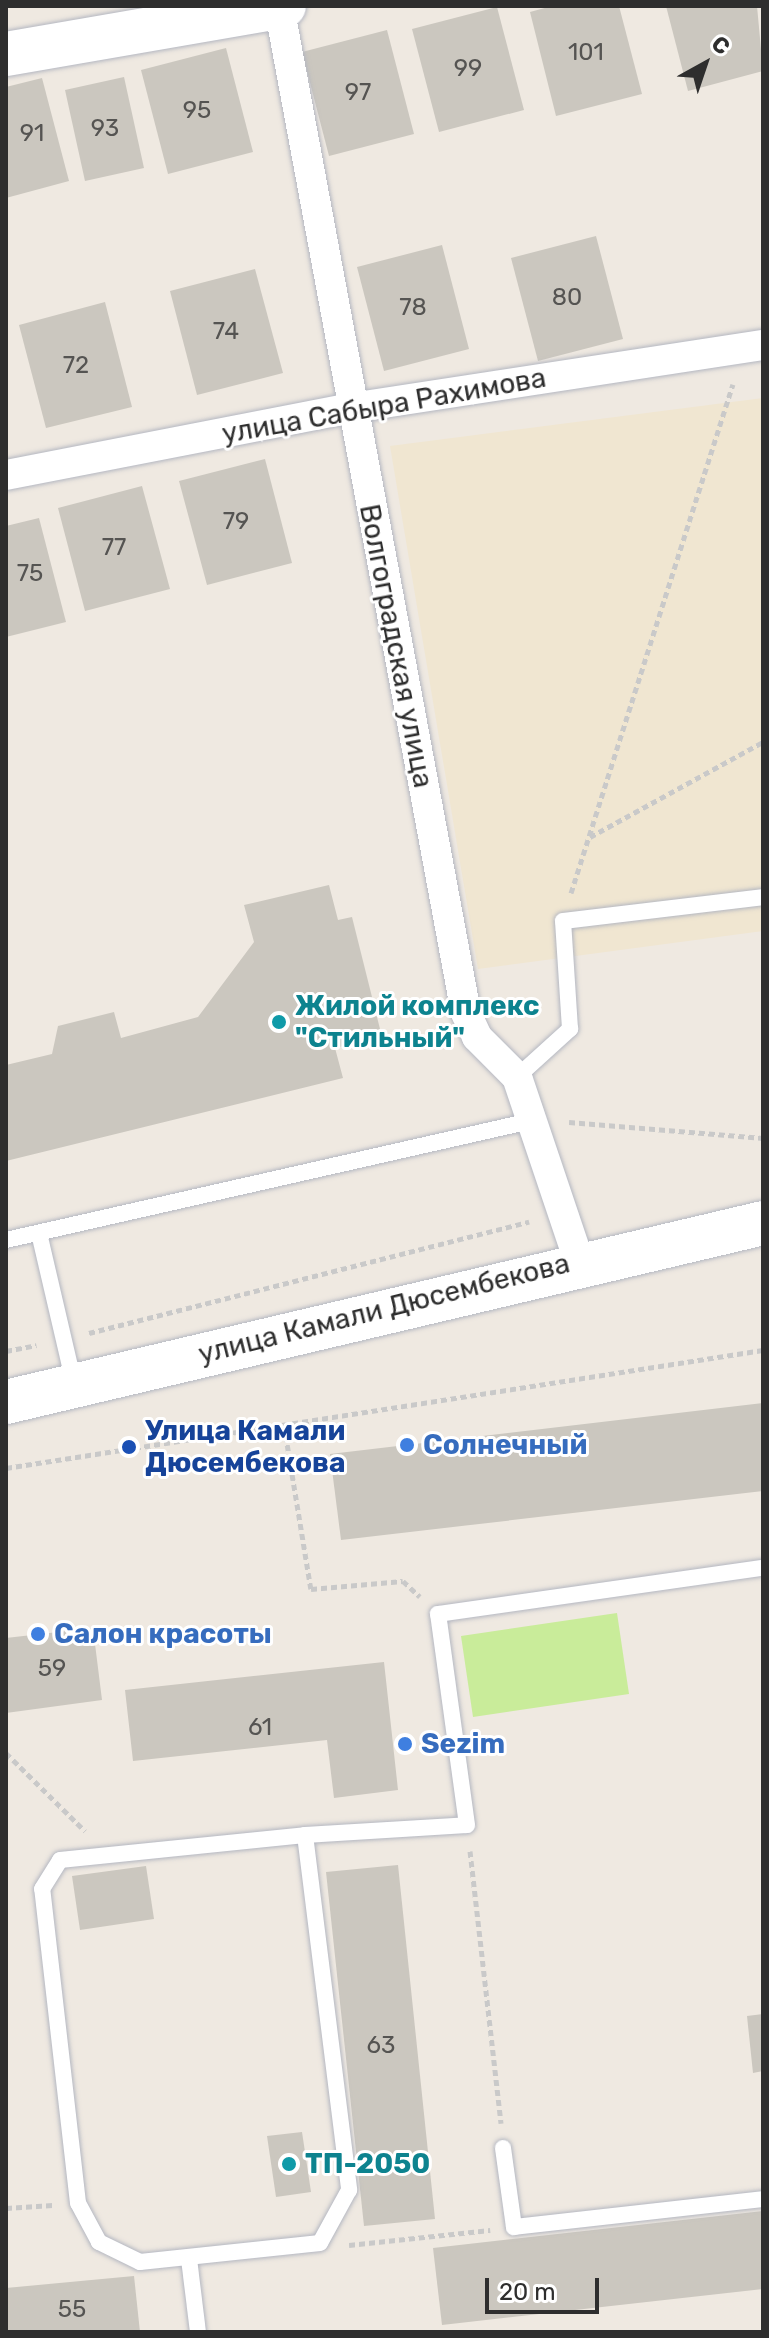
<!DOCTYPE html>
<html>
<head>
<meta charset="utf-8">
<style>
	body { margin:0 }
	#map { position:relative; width:769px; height:2338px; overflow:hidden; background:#efe9e1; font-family:Rubik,sans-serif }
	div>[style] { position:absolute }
	.education>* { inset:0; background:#f0e6d1 }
	.pitch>* { inset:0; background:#c9ec9a }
	.building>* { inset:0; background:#cbc7bf }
	.path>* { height:5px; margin-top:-2.5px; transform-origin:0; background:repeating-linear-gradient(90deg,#c9c9c9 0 6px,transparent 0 10px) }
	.roads { filter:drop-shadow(0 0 2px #b4b7c1) drop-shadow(0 0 2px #b4b7c1) }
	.lane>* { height:16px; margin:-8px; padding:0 8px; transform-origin:8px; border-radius:8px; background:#fff }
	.street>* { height:30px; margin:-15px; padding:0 15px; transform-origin:15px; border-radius:15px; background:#fff }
	.secondary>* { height:44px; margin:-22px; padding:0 22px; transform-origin:22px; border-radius:22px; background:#fff }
	.dots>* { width:22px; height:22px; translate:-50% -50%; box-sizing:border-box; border:4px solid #fff; border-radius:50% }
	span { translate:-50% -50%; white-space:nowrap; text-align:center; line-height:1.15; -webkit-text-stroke:6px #fff; paint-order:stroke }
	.number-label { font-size:24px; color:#555452 }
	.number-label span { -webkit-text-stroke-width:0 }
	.street-label { font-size:28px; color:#2e2e2e }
	.culture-label { font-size:28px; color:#0d838f; font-weight:700 }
	.left { translate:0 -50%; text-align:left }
	.transit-label { font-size:28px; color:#164399; font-weight:700 }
	.shop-label { font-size:28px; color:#366cbe; font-weight:700 }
	.frame { position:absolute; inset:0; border:8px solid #2e2e2e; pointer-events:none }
	.north { position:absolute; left:665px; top:24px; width:80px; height:80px; -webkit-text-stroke:6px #fff; paint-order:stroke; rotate:40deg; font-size:22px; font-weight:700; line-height:32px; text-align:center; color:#2e2e2e }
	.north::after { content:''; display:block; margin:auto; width:28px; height:36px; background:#2e2e2e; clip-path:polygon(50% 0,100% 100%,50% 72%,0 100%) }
	.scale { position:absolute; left:485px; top:2278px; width:114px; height:36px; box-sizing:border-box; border:4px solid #2e2e2e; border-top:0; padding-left:10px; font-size:24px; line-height:28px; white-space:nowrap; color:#2e2e2e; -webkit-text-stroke:6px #fff; paint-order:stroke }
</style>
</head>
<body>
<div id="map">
	<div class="education">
		<i style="clip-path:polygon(763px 398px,763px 931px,478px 969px,390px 446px)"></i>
	</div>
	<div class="pitch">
		<i style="clip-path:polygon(617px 1613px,629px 1694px,473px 1717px,461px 1636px)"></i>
	</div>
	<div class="building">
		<i style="clip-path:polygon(552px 6px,619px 6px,642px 94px,556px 116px,530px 12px)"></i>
		<i style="clip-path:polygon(666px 6px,757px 6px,763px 71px,688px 91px)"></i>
		<i style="clip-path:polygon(497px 7px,524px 110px,439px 132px,412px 29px)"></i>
		<i style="clip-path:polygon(387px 30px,414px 134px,329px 156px,302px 52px)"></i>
		<i style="clip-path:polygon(226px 48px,253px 152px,168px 174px,141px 70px)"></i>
		<i style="clip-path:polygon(124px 77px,144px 168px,85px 181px,65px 90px)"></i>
		<i style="clip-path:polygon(42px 78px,69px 181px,6px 198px,6px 87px)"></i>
		<i style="clip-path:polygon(596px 236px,623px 339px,538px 361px,511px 258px)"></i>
		<i style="clip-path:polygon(442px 245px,469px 349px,384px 371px,357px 267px)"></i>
		<i style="clip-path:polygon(255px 269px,283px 373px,197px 395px,170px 291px)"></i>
		<i style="clip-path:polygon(105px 302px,132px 407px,46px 428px,19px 325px)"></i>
		<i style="clip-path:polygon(265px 459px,292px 563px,207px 585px,179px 481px)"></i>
		<i style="clip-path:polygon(142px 486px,170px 589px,85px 611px,58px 508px)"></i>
		<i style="clip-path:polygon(39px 518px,66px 622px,6px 637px,6px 526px)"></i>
		<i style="clip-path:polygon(329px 885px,338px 920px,352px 917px,382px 1037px,335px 1048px,343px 1078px,6px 1161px,6px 1065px,52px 1054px,58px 1026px,114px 1012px,121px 1038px,198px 1017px,254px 942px,244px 905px)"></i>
		<i style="clip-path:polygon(763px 1403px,763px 1491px,341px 1540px,330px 1454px)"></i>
		<i style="clip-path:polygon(93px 1628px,102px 1700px,6px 1713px,6px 1638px)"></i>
		<i style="clip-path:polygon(384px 1662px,398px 1790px,334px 1798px,327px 1740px,133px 1761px,125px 1690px)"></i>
		<i style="clip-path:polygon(398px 1865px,435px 2219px,364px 2226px,326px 1872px)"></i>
		<i style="clip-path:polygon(146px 1866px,154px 1919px,80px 1930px,72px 1876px)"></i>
		<i style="clip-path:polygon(763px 2014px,763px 2071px,753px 2073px,747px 2016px)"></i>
		<i style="clip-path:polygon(302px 2132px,311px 2192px,276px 2197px,267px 2136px)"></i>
		<i style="clip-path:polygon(763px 2211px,763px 2289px,442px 2325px,433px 2248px)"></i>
		<i style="clip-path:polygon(134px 2276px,140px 2332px,6px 2332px,6px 2288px)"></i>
	</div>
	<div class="path">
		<i style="left:590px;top:837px;width:197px;rotate:-28.8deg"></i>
		<i style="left:571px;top:893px;width:534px;rotate:-72.35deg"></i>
		<i style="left:569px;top:1122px;width:195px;rotate:4.7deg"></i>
		<i style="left:89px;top:1333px;width:454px;rotate:-14.2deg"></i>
		<i style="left:6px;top:1351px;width:31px;rotate:-11deg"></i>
		<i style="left:284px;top:1425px;width:166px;rotate:80.7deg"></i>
		<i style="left:311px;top:1589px;width:92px;rotate:-5deg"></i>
		<i style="left:403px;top:1581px;width:23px;rotate:43deg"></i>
		<i style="left:6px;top:1468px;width:766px;rotate:-8.86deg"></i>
		<i style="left:6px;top:1753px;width:111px;rotate:44.6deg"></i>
		<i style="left:470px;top:1851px;width:274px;rotate:83.5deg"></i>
		<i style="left:6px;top:2208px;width:47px;rotate:-3.7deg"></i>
		<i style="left:349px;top:2245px;width:142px;rotate:-6.1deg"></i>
	</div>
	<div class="roads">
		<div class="lane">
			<i style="left:517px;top:1077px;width:72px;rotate:-42.2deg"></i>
			<i style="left:570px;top:1029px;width:108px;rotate:-93.7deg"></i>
			<i style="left:563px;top:921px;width:201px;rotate:-6.8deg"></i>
			<i style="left:39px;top:1233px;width:154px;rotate:76.9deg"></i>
			<i style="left:6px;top:1240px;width:542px;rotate:-12.78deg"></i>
			<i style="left:305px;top:1835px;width:358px;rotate:82.9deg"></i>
			<i style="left:349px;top:2190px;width:60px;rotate:118.7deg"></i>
			<i style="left:320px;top:2243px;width:181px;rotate:174deg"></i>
			<i style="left:140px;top:2262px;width:46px;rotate:-154deg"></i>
			<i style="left:99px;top:2242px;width:44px;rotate:-118.3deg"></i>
			<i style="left:78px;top:2203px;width:316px;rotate:-96.5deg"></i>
			<i style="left:42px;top:1889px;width:34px;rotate:-58deg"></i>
			<i style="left:60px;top:1860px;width:246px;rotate:-5.8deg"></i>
			<i style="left:305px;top:1835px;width:162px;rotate:-3.5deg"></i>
			<i style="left:467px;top:1825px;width:213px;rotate:-97.8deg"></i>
			<i style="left:438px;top:1614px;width:328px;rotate:-8.1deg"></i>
			<i style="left:503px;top:2148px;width:80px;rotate:82.1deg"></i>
			<i style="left:514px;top:2227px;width:251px;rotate:-6.4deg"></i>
			<i style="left:189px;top:2259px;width:74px;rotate:83deg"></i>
		</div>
		<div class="street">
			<i style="left:279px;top:6px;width:1024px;rotate:79.48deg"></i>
			<i style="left:466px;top:1013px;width:26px;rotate:65deg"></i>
			<i style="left:477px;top:1037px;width:57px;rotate:45deg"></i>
			<i style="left:517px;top:1077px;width:194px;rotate:71.4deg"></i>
			<i style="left:6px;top:475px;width:351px;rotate:-11deg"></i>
			<i style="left:351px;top:408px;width:417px;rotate:-8.7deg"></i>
		</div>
		<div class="secondary">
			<i style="left:6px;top:54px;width:282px;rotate:-9.8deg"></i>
			<i style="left:6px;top:1402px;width:778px;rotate:-13.3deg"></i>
		</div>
	</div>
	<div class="dots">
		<i style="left:279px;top:1022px;background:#0f9aa8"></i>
		<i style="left:407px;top:1445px;background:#3f7fe0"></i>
		<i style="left:129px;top:1447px;background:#1a4fb4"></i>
		<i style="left:38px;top:1634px;background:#3f7fe0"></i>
		<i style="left:405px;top:1744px;background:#3f7fe0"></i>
		<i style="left:289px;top:2164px;background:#0f9aa8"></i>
	</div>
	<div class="number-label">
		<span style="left:586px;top:53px">101</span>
		<span style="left:468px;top:69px">99</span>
		<span style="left:358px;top:93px">97</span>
		<span style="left:197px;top:111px">95</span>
		<span style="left:105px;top:129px">93</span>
		<span style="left:32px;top:134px">91</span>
		<span style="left:567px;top:298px">80</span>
		<span style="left:413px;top:308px">78</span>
		<span style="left:226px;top:332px">74</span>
		<span style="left:76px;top:366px">72</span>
		<span style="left:236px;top:522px">79</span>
		<span style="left:114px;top:548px">77</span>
		<span style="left:30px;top:574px">75</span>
		<span style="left:52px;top:1669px">59</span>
		<span style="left:260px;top:1728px">61</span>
		<span style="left:381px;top:2046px">63</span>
		<span style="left:72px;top:2310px">55</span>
	</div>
	<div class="street-label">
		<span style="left:384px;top:406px;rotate:-10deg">улица Сабыра Рахимова</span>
		<span style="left:396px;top:646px;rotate:79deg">Волгоградская улица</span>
		<span style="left:384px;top:1309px;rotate:-14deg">улица Камали Дюсембекова</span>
	</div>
	<div class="culture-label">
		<span class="left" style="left:295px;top:1022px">Жилой комплекс<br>"Стильный"</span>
		<span class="left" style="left:305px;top:2164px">ТП-2050</span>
	</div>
	<div class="transit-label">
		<span class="left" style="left:145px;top:1447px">Улица Камали<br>Дюсембекова</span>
	</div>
	<div class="shop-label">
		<span class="left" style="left:423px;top:1445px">Солнечный</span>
		<span class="left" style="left:54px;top:1634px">Салон красоты</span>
		<span class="left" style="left:421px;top:1744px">Sezim</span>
	</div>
	<div class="frame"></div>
	<div class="north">С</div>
	<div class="scale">20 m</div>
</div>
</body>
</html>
